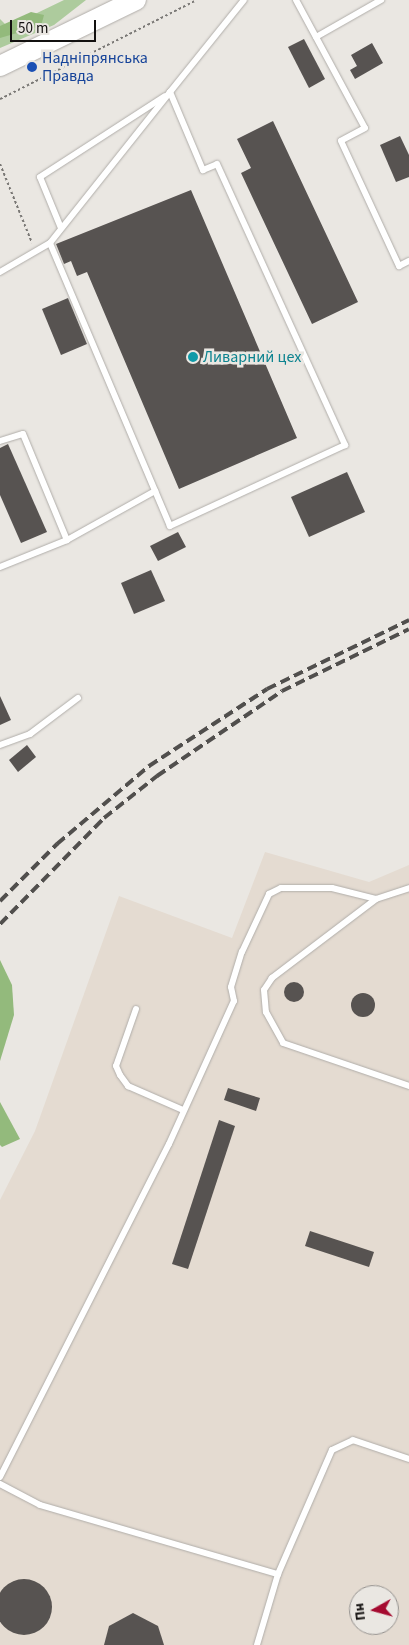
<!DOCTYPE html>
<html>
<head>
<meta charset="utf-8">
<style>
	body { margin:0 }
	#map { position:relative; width:409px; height:1645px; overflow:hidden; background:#eae7e2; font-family:"Source Sans 3",sans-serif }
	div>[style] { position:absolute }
	.built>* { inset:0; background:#e4dbd1 }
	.green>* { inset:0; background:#adcb9d }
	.forest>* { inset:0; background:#93ba7c }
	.building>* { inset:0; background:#575351 }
	.round { border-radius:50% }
	.path>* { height:2px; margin-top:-1px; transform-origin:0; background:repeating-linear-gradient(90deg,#7a7875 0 2.5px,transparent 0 5px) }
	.roads { filter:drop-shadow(0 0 1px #b0ada9) drop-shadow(0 0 1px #b0ada9) }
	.service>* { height:6px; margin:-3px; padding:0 3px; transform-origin:3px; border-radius:3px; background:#fff }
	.primary>* { height:20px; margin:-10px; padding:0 10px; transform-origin:10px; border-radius:10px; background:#fff }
	.rail>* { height:4px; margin-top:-2px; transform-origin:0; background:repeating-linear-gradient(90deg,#514f4d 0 10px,transparent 0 15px) }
	.dots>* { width:14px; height:14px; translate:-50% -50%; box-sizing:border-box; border:2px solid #eae7e2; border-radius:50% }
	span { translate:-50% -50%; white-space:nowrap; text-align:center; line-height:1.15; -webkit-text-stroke:5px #eae7e2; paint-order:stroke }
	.transit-label { font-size:16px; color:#164399 }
	.left { translate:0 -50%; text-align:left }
	.culture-label { font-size:16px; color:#0d838f }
	.north { position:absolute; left:349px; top:1585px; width:50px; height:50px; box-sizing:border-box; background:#eae7e2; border:1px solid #94918e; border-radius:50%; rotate:263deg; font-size:14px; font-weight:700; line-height:20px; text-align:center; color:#131110 }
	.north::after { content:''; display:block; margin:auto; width:18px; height:22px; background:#a50a2f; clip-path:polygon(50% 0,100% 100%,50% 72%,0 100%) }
	.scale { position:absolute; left:10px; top:20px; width:86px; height:22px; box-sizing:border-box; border:2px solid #131110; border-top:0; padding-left:6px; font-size:15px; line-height:18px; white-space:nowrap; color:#131110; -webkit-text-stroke:4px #eae7e2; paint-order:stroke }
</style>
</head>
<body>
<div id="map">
	<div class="built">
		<i style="clip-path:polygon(evenodd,265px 852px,369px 882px,409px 865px,409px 1645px,0 1645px,0 1200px,35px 1131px,119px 896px,232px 938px,265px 852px,359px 1595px,389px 1595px,389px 1625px,359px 1625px,359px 1595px)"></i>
	</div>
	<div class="green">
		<i style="clip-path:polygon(64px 0,86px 0,54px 25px,0 48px,0 19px,8px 27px)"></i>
	</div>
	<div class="forest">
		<i style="clip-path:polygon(31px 12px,44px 15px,41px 26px,0 38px,0 26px)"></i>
		<i style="clip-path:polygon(0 960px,12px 985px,14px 1015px,0 1061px)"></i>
		<i style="clip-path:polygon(0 1102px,20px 1139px,2px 1147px,0 1145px)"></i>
	</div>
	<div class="building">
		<i style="clip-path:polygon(304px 39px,325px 79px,309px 88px,288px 47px)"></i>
		<i style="clip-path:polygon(372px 43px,383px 63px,355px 79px,350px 70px,357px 66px,351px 55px)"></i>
		<i style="clip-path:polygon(273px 121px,358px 302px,312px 324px,241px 173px,251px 168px,237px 139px)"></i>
		<i style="clip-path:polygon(400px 136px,409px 155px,409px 177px,396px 182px,380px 145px)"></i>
		<i style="clip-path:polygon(191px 190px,297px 438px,179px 489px,87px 272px,77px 276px,71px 261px,64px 264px,56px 244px)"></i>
		<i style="clip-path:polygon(68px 298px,87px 344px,61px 355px,42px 309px)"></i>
		<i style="clip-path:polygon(8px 444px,47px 532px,21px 543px,0 495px,0 448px)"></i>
		<i style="clip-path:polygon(347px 472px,365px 512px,309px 537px,291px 497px)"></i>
		<i style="clip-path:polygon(178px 532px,186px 547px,158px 561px,150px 546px)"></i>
		<i style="clip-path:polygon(151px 570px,165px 601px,134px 614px,121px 583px)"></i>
		<i style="clip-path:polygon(0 696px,11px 720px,0 725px)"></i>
		<i style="clip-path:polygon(27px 745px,36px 757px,18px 772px,9px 760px)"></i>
		<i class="round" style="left:284px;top:982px;width:20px;height:20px"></i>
		<i class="round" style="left:351px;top:993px;width:24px;height:24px"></i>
		<i style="clip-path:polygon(228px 1088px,260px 1098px,256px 1111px,224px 1100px)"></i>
		<i style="clip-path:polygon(219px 1120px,235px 1126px,188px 1269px,172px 1264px)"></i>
		<i style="clip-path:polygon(310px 1231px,374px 1252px,369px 1267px,305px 1246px)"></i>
		<i class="round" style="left:-4px;top:1579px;width:56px;height:56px"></i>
		<i style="clip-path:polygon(133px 1613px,158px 1626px,164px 1645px,104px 1645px,109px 1626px)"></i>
	</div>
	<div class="path">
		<i style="left:0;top:99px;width:220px;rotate:-26.7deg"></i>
		<i style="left:0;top:164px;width:85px;rotate:67.9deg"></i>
	</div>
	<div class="roads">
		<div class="service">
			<i style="left:296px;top:0;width:145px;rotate:61.7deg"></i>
			<i style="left:365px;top:128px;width:27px;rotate:152deg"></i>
			<i style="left:341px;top:141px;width:138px;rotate:65.1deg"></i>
			<i style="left:399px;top:266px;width:11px;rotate:-27deg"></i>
			<i style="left:316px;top:37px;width:75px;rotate:-29.6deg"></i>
			<i style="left:170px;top:92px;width:85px;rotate:67.1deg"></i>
			<i style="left:203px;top:170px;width:15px;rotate:-23deg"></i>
			<i style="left:217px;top:164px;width:309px;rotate:65.5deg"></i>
			<i style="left:345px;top:445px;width:193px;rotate:155.2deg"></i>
			<i style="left:170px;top:526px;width:307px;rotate:-113deg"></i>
			<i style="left:50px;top:243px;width:193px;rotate:-51.5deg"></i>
			<i style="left:170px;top:92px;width:118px;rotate:-51.2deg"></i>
			<i style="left:61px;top:228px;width:55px;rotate:-112.4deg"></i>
			<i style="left:40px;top:177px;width:149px;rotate:-32.9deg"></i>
			<i style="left:0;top:272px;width:58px;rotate:-30.1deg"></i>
			<i style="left:0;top:441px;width:24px;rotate:-17deg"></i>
			<i style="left:23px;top:434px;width:115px;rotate:67.5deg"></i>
			<i style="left:67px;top:540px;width:101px;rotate:-29.1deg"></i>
			<i style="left:0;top:567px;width:72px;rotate:-21.9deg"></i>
			<i style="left:0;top:745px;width:32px;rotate:-20deg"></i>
			<i style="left:30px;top:734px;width:60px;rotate:-36.9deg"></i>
			<i style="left:376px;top:899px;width:131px;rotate:142.8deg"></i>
			<i style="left:272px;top:978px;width:14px;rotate:124deg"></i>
			<i style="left:264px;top:990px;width:22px;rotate:85deg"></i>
			<i style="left:266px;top:1012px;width:35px;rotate:61deg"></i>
			<i style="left:283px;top:1043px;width:133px;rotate:18.8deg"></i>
			<i style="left:136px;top:1009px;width:60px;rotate:109.3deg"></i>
			<i style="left:116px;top:1066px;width:10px;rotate:66deg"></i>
			<i style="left:120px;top:1075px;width:14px;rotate:54deg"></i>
			<i style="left:128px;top:1086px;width:60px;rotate:23.6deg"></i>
			<i style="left:0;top:1477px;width:373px;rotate:-63.1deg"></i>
			<i style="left:169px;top:1144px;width:157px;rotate:-65.6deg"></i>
			<i style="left:234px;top:1001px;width:14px;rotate:-102deg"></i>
			<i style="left:231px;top:987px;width:37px;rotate:-73deg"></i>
			<i style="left:242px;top:952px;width:64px;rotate:-65deg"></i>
			<i style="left:269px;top:894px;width:13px;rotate:-27deg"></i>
			<i style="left:281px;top:888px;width:51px"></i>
			<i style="left:332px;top:888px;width:45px;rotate:14deg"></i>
			<i style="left:376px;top:899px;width:35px;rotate:-18deg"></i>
			<i style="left:0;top:1484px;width:45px;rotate:27.7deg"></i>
			<i style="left:40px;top:1505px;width:248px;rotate:16.2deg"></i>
			<i style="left:278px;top:1574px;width:74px;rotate:106.5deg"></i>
			<i style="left:278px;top:1574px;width:135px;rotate:-66.5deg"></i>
			<i style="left:332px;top:1450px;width:23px;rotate:-25deg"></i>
			<i style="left:353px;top:1440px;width:59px;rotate:18.7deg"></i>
		</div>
		<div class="primary">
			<i style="left:0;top:66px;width:151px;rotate:-25.9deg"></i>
		</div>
	</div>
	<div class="rail">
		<i style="left:0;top:901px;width:81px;rotate:-45deg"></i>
		<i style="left:57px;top:844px;width:121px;rotate:-40.3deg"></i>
		<i style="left:149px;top:766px;width:141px;rotate:-33.1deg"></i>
		<i style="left:267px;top:689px;width:158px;rotate:-25.9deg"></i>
		<i style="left:0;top:924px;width:148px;rotate:-45.5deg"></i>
		<i style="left:104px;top:818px;width:68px;rotate:-38.4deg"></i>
		<i style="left:157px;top:776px;width:151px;rotate:-34.2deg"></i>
		<i style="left:282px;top:691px;width:141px;rotate:-26deg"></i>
	</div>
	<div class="dots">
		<i style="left:32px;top:67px;background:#1a4fb4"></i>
		<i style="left:193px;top:357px;background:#0f9aa8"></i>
	</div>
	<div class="transit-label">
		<span class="left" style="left:42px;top:67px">Надніпрянська<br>Правда</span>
	</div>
	<div class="culture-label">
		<span class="left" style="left:203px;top:357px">Ливарний цех</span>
	</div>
	<div class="north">Пн</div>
	<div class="scale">50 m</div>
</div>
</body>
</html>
